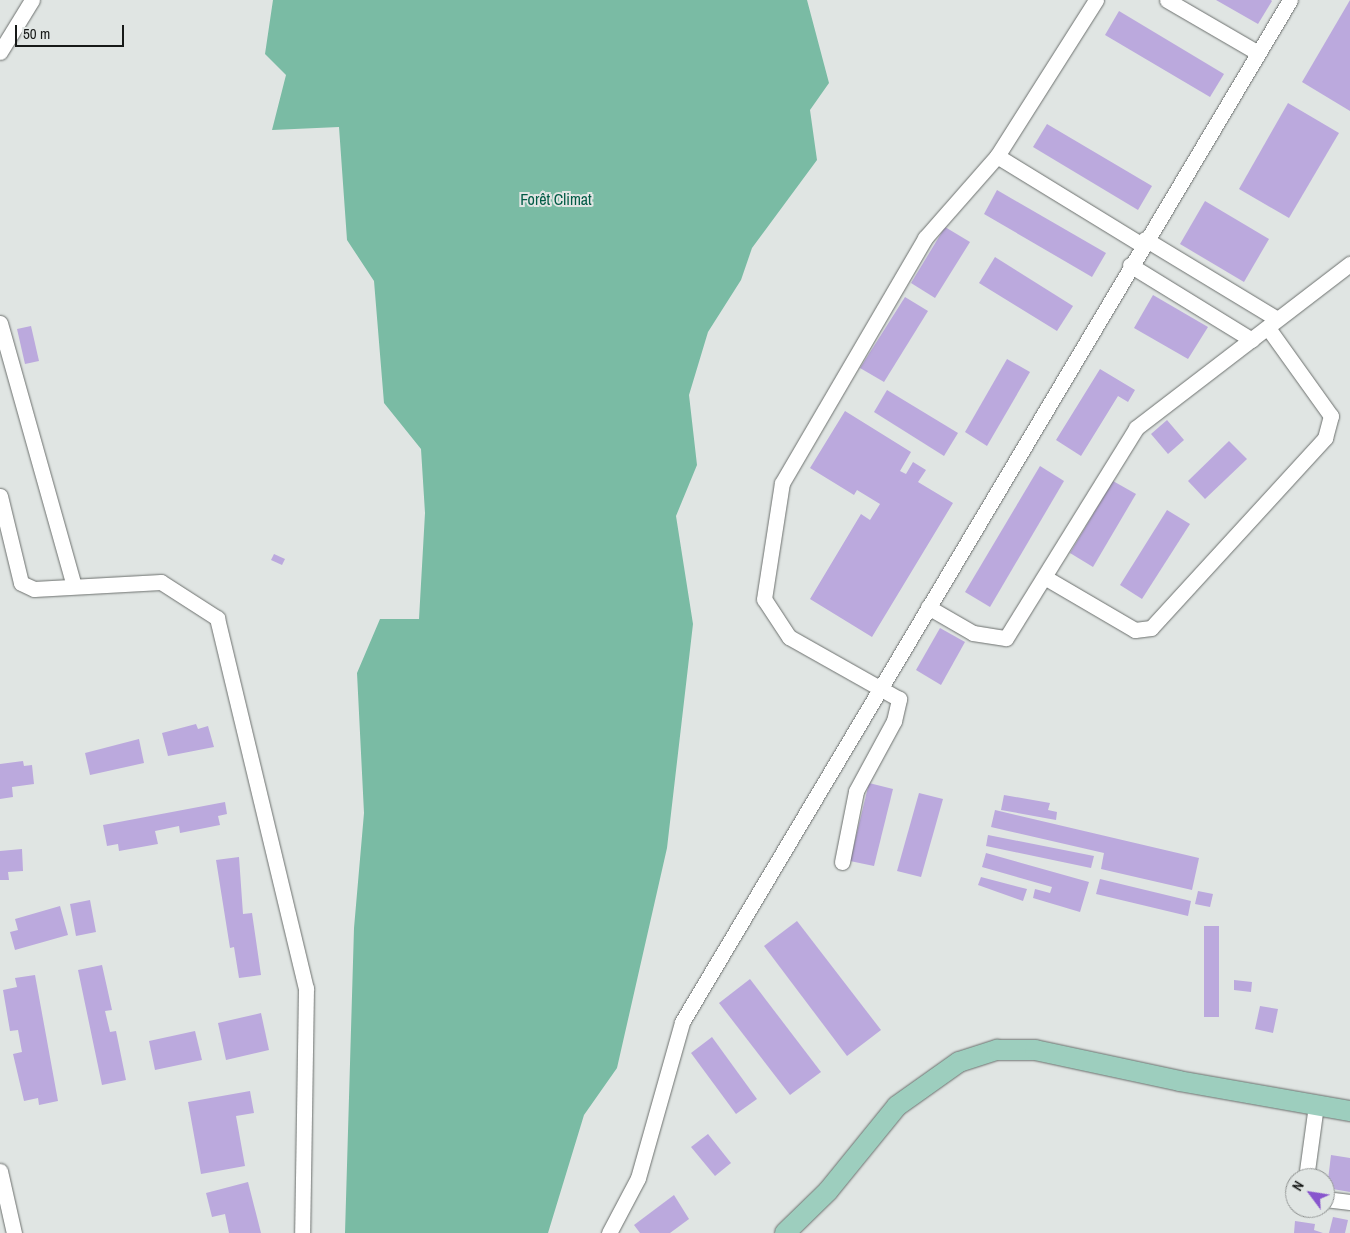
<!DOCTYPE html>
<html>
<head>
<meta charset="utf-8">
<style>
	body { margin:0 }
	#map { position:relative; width:1350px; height:1233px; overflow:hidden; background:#e0e5e3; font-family:"Archivo Narrow",sans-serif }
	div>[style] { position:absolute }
	.forest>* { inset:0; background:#7abba4 }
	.building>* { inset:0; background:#bba9dd }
	.roads { filter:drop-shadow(0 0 1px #6c706e) drop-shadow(0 0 1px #6c706e) }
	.minor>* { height:15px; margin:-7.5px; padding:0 7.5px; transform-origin:7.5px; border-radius:7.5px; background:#fff }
	.major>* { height:20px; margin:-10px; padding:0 10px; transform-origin:10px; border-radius:10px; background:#9dcebe }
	span { translate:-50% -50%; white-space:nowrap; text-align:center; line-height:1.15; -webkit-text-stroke:4px #e0e5e3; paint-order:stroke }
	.park-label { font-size:16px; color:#005b45 }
	.north { position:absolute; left:1285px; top:1168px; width:50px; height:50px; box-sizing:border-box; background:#e0e5e3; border:1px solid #909392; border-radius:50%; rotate:301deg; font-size:14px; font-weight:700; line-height:20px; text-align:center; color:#171918 }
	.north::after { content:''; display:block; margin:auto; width:18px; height:22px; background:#8855cd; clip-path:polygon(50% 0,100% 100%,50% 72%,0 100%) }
	.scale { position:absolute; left:15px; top:25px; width:109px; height:22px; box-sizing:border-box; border:2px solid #171918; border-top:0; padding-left:6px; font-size:15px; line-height:18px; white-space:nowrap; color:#171918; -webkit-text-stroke:4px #e0e5e3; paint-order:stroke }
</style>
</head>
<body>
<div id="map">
	<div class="forest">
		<i style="clip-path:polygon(273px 0,807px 0,829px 83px,810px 110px,817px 160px,752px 248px,741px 280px,708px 332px,689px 395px,697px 465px,676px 516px,693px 624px,667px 848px,617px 1068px,584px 1115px,548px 1233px,345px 1233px,354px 928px,364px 813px,357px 673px,380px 619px,419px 619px,425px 513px,421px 449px,384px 403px,374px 281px,347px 240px,339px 127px,272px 130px,286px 75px,265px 54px)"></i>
	</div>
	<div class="building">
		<i style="clip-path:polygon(1216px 0,1271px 0,1272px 1px,1258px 24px)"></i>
		<i style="clip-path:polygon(1350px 0,1350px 111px,1302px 82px)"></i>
		<i style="clip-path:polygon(1119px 11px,1224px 74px,1210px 97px,1105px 35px)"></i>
		<i style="clip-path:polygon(1288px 103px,1339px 133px,1289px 218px,1239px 189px)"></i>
		<i style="clip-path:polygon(1047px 124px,1152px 186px,1138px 210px,1033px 147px)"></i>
		<i style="clip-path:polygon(997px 190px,1106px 253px,1092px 277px,984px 214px)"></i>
		<i style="clip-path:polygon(1205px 201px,1269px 239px,1244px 282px,1180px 244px)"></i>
		<i style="clip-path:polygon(945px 227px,970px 242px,935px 298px,911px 283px)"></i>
		<i style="clip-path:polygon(995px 257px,1073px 306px,1057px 331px,979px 283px)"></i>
		<i style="clip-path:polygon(1153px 295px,1208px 327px,1188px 359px,1134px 328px)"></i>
		<i style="clip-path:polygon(905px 297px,928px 311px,884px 382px,860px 368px)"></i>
		<i style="clip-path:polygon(31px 326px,39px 361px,25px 364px,17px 329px)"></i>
		<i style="clip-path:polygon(1007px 359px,1030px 372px,987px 446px,965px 432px)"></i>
		<i style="clip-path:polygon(1100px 369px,1135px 390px,1128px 402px,1118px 396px,1081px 456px,1056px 440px)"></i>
		<i style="clip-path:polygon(887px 390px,958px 433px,944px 456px,874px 412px)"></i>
		<i style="clip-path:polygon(845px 411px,911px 452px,900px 471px,906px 474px,913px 462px,926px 470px,918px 482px,953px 503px,872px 637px,810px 599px,861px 514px,870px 520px,880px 504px,857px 490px,854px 495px,810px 468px)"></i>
		<i style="clip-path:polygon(1167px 420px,1184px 440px,1168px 454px,1151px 434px)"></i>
		<i style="clip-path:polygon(1229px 441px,1247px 459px,1205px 499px,1188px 481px)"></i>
		<i style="clip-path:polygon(1040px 466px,1064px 481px,990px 607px,965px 592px)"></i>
		<i style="clip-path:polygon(1113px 481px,1136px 494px,1093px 567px,1070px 553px)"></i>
		<i style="clip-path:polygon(1167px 510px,1190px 524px,1142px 599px,1120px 585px)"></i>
		<i style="clip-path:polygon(274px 554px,285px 559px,282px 565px,271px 560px)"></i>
		<i style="clip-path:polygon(940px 628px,965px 642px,941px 685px,916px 670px)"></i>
		<i style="clip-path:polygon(196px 724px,198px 729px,208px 726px,214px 747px,168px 756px,162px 733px)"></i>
		<i style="clip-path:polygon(139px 739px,144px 763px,90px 775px,85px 753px)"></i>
		<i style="clip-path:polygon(23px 761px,24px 766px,32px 765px,34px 784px,12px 787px,13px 797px,0 799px,0 764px)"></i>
		<i style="clip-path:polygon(869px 783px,893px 789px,874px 866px,850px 861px)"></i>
		<i style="clip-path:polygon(919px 793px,943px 799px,921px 877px,897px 871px)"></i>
		<i style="clip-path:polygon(1004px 795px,1050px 803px,1048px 810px,1057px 812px,1056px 820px,1001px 810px)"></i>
		<i style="clip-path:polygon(225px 802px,227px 814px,218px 816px,220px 825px,180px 833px,179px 826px,155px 831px,158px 844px,119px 851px,118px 844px,107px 846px,103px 825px)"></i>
		<i style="clip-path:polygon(995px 810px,1199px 858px,1192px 890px,1101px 869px,1104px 853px,991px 827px)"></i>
		<i style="clip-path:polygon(988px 835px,1094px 856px,1091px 868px,986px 846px)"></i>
		<i style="clip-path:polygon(22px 849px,23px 871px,8px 872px,9px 880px,0 880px,0 851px)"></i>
		<i style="clip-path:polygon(986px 853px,1089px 882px,1080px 912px,1033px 898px,1035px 889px,1050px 893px,1052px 887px,982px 867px)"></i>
		<i style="clip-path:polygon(239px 857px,243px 914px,252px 913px,261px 975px,239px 978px,234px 947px,230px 948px,216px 860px)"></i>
		<i style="clip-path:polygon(981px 877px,1027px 889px,1023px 901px,978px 885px)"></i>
		<i style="clip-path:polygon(1100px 879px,1191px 901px,1188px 916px,1096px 894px)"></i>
		<i style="clip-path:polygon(1198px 891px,1213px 894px,1210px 907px,1195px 904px)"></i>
		<i style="clip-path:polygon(90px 900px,96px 932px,76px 936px,70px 904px)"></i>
		<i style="clip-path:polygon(60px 906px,68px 935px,15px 950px,10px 932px,18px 930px,15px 919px)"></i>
		<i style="clip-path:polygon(797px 921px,881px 1030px,847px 1056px,764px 946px)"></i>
		<i style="clip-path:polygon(1204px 926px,1219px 926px,1219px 1017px,1204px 1017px)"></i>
		<i style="clip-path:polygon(102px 965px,112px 1010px,105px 1011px,110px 1032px,116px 1031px,126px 1080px,102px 1085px,78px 970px)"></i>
		<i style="clip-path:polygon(35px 975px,58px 1101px,39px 1105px,38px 1098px,24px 1101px,13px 1054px,22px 1052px,18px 1030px,10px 1031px,3px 990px,17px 987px,15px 978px)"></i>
		<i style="clip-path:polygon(750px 979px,821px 1072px,790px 1095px,719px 1003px)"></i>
		<i style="clip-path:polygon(1234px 980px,1252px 982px,1251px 992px,1234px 990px)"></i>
		<i style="clip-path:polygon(1260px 1006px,1278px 1009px,1273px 1033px,1255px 1029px)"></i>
		<i style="clip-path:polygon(261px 1013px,269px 1050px,226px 1060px,218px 1023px)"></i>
		<i style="clip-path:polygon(195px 1031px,202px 1060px,155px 1070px,149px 1041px)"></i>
		<i style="clip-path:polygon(712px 1037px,757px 1099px,736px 1114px,691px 1053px)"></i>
		<i style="clip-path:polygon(250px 1091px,254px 1113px,236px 1116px,245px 1166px,201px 1174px,188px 1102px)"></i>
		<i style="clip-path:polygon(708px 1134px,731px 1163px,715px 1176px,691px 1147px)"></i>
		<i style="clip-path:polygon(1331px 1155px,1350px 1158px,1350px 1192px,1327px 1188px)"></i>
		<i style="clip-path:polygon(248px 1182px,261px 1233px,229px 1233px,225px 1214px,212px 1217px,206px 1193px)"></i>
		<i style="clip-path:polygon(674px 1195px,689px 1219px,670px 1233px,640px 1233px,634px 1225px)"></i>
		<i style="clip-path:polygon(1333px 1217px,1348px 1220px,1345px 1233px,1329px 1233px)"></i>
		<i style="clip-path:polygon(1295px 1221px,1315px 1224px,1314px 1230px,1323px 1233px,1294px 1233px)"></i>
	</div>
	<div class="roads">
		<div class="minor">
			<i style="left:1096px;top:0;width:185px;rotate:122.4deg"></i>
			<i style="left:997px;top:156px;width:170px;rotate:31.5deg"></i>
			<i style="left:1167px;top:0;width:105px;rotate:30.2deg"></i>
			<i style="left:0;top:52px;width:61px;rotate:-58.4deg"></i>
			<i style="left:1145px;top:239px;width:154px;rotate:31.2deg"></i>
			<i style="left:1130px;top:265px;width:143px;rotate:31.6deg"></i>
			<i style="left:0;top:323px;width:273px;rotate:74.3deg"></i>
			<i style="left:0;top:496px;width:89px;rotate:76.4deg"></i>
			<i style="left:21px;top:583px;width:14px;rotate:25deg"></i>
			<i style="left:34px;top:589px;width:127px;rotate:-3.2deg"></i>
			<i style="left:161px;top:582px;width:67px;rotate:32.7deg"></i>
			<i style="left:217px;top:618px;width:381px;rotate:76.5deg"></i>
			<i style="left:306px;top:988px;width:245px;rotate:90.9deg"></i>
			<i style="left:1046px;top:578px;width:103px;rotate:30.3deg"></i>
			<i style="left:1135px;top:630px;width:16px;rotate:-7deg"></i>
			<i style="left:1151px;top:628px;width:258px;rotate:-47.5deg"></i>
			<i style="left:1325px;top:438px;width:23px;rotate:-75deg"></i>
			<i style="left:1331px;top:416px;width:108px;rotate:-125.6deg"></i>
			<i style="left:928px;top:607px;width:52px;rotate:30deg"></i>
			<i style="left:973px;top:633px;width:33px;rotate:9deg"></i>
			<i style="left:1006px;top:638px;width:247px;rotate:-58.2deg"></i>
			<i style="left:1136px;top:428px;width:270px;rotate:-37.5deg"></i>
			<i style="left:842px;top:862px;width:72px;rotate:-78.8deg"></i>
			<i style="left:856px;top:791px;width:80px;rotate:-61.5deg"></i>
			<i style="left:894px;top:721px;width:23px;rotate:-77deg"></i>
			<i style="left:899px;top:699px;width:126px;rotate:-150.6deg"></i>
			<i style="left:789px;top:637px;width:45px;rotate:-123.3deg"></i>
			<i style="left:764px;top:599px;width:117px;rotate:-81.2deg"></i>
			<i style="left:782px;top:483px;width:284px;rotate:-59.7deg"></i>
			<i style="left:925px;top:238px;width:109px;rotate:-48.7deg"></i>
			<i style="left:0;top:1171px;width:64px;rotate:77.3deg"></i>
			<i style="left:1306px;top:1178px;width:74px;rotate:-82.2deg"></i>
			<i style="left:1325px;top:1199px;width:25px;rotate:7deg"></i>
			<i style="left:609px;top:1233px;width:62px;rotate:-62.2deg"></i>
			<i style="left:638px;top:1178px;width:162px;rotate:-74.2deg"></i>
			<i style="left:682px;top:1022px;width:1189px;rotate:-59.25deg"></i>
		</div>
		<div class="major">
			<i style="left:785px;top:1233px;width:60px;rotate:-44.3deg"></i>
			<i style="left:828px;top:1191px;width:109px;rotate:-50.9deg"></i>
			<i style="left:897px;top:1106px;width:76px;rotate:-35.4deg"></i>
			<i style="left:959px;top:1062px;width:40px;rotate:-18deg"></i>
			<i style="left:997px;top:1050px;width:38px"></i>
			<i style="left:1035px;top:1050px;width:147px;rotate:12.1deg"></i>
			<i style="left:1179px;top:1081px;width:174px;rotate:10deg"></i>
		</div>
	</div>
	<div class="park-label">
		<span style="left:556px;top:199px">Forêt Climat</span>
	</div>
	<div class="north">N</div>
	<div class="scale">50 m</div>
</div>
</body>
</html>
